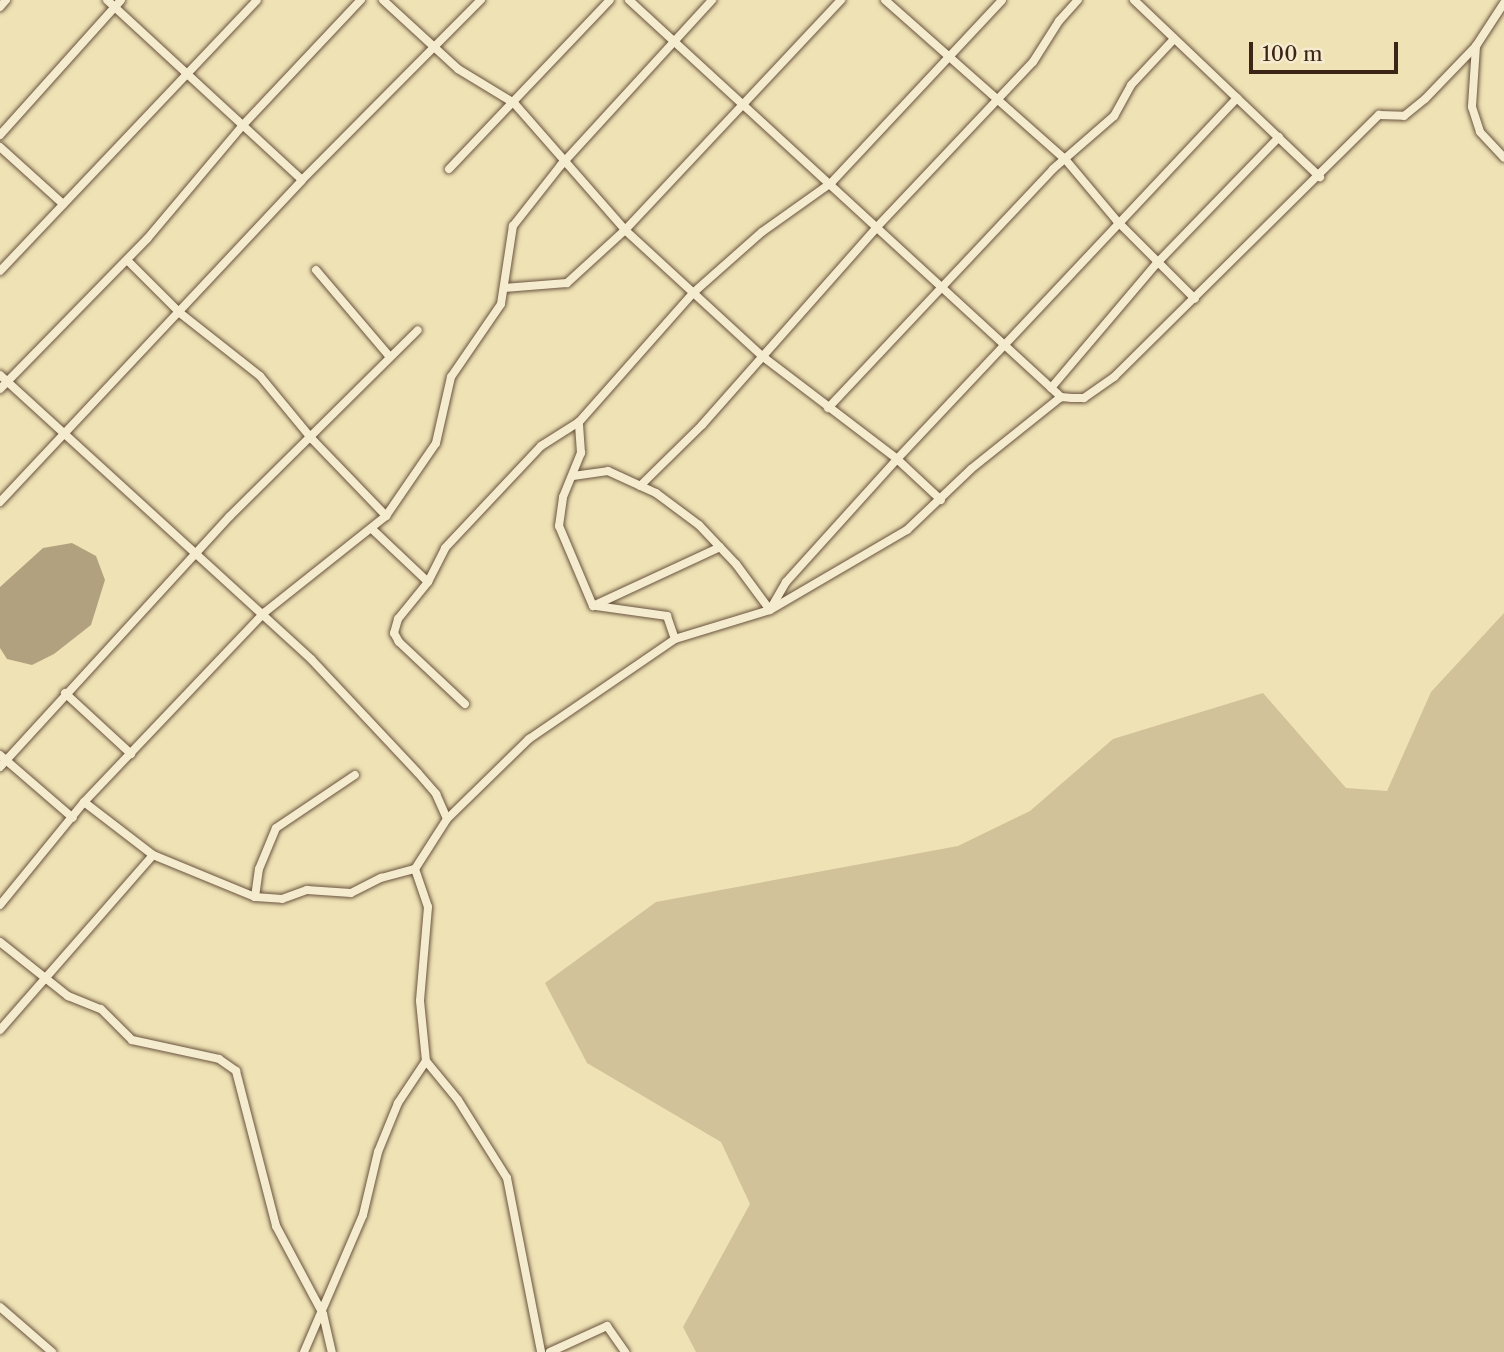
<!DOCTYPE html>
<html>
<head>
<meta charset="utf-8">
<style>
	body { margin:0 }
	#map { position:relative; width:1504px; height:1352px; overflow:hidden; background:#efe2b5; font-family:"Libre Caslon Text",serif }
	div>[style] { position:absolute }
	.green>* { inset:0; background:#d1c29a }
	.water>* { inset:0; background:#b2a17f }
	.roads { filter:drop-shadow(0 0 2px #69543e) drop-shadow(0 0 2px #69543e) }
	.minor>* { height:8px; margin:-4px; padding:0 4px; transform-origin:4px; border-radius:4px; background:#f5eccf }
	span { translate:-50% -50%; white-space:nowrap; text-align:center; line-height:1.15; -webkit-text-stroke:6px #f5eccf; paint-order:stroke }
	.scale { position:absolute; left:1249px; top:42px; width:149px; height:32px; box-sizing:border-box; border:4px solid #3c2417; border-top:0; padding-left:9px; font-size:21px; line-height:24px; white-space:nowrap; color:#3c2417; -webkit-text-stroke:5px #f5eccf; paint-order:stroke }
</style>
</head>
<body>
<div id="map">
	<div class="green">
		<i style="clip-path:polygon(1504px 613px,1504px 1352px,696px 1352px,683px 1327px,750px 1204px,721px 1142px,587px 1063px,545px 983px,656px 902px,958px 846px,1030px 811px,1113px 739px,1263px 693px,1346px 788px,1387px 791px,1431px 692px)"></i>
	</div>
	<div class="water">
		<i style="clip-path:polygon(72px 543px,96px 556px,105px 580px,91px 625px,54px 654px,32px 665px,7px 659px,0 648px,0 587px,43px 548px)"></i>
	</div>
	<div class="roads">
		<div class="minor">
			<i style="left:107px;top:0;width:265px;rotate:42.7deg"></i>
			<i style="left:383px;top:0;width:102px;rotate:42.6deg"></i>
			<i style="left:458px;top:69px;width:66px;rotate:31.3deg"></i>
			<i style="left:514px;top:103px;width:169px;rotate:48.8deg"></i>
			<i style="left:625px;top:230px;width:186px;rotate:42.6deg"></i>
			<i style="left:762px;top:356px;width:170px;rotate:37.3deg"></i>
			<i style="left:897px;top:459px;width:60px;rotate:43deg"></i>
			<i style="left:629px;top:0;width:587px;rotate:42.58deg"></i>
			<i style="left:1061px;top:397px;width:11px;rotate:5deg"></i>
			<i style="left:1072px;top:398px;width:12px"></i>
			<i style="left:1084px;top:398px;width:37px;rotate:-35deg"></i>
			<i style="left:1114px;top:377px;width:373px;rotate:-44.7deg"></i>
			<i style="left:1379px;top:115px;width:25px;rotate:2deg"></i>
			<i style="left:1404px;top:116px;width:27px;rotate:-39deg"></i>
			<i style="left:1425px;top:99px;width:74px;rotate:-46.1deg"></i>
			<i style="left:1476px;top:46px;width:51px;rotate:-56.9deg"></i>
			<i style="left:885px;top:0;width:240px;rotate:41.5deg"></i>
			<i style="left:1065px;top:159px;width:81px;rotate:50deg"></i>
			<i style="left:1117px;top:221px;width:110px;rotate:45deg"></i>
			<i style="left:1134px;top:0;width:257px;rotate:43.6deg"></i>
			<i style="left:0;top:7px;width:9px;rotate:-49deg"></i>
			<i style="left:1476px;top:46px;width:61px;rotate:93.8deg"></i>
			<i style="left:1472px;top:107px;width:26px;rotate:72deg"></i>
			<i style="left:1480px;top:132px;width:35px;rotate:47deg"></i>
			<i style="left:0;top:135px;width:181px;rotate:-48.1deg"></i>
			<i style="left:0;top:147px;width:85px;rotate:42.1deg"></i>
			<i style="left:449px;top:169px;width:233px;rotate:-46.4deg"></i>
			<i style="left:127px;top:260px;width:75px;rotate:45deg"></i>
			<i style="left:180px;top:313px;width:102px;rotate:38.2deg"></i>
			<i style="left:260px;top:376px;width:82px;rotate:50.5deg"></i>
			<i style="left:312px;top:439px;width:107px;rotate:46.1deg"></i>
			<i style="left:316px;top:270px;width:114px;rotate:49.6deg"></i>
			<i style="left:0;top:271px;width:373px;rotate:-46.5deg"></i>
			<i style="left:504px;top:288px;width:63px;rotate:-4.5deg"></i>
			<i style="left:567px;top:283px;width:79px;rotate:-42.4deg"></i>
			<i style="left:625px;top:230px;width:316px;rotate:-46.8deg"></i>
			<i style="left:0;top:375px;width:421px;rotate:42.4deg"></i>
			<i style="left:311px;top:659px;width:156px;rotate:46.8deg"></i>
			<i style="left:418px;top:773px;width:28px;rotate:49deg"></i>
			<i style="left:436px;top:794px;width:27px;rotate:66deg"></i>
			<i style="left:1051px;top:388px;width:165px;rotate:-49.7deg"></i>
			<i style="left:1158px;top:262px;width:174px;rotate:-45.9deg"></i>
			<i style="left:0;top:389px;width:210px;rotate:-45.6deg"></i>
			<i style="left:147px;top:239px;width:149px;rotate:-49.9deg"></i>
			<i style="left:243px;top:125px;width:172px;rotate:-46.7deg"></i>
			<i style="left:828px;top:408px;width:328px;rotate:-46.7deg"></i>
			<i style="left:1053px;top:169px;width:81px;rotate:-41deg"></i>
			<i style="left:1114px;top:116px;width:35px;rotate:-61deg"></i>
			<i style="left:1131px;top:85px;width:63px;rotate:-46.9deg"></i>
			<i style="left:573px;top:476px;width:35px;rotate:-8deg"></i>
			<i style="left:608px;top:471px;width:53px;rotate:24.6deg"></i>
			<i style="left:656px;top:493px;width:54px;rotate:36.7deg"></i>
			<i style="left:699px;top:525px;width:54px;rotate:46.5deg"></i>
			<i style="left:736px;top:564px;width:57px;rotate:53.5deg"></i>
			<i style="left:640px;top:486px;width:87px;rotate:-44.5deg"></i>
			<i style="left:702px;top:425px;width:263px;rotate:-48.5deg"></i>
			<i style="left:876px;top:228px;width:228px;rotate:-46.6deg"></i>
			<i style="left:1033px;top:62px;width:49px;rotate:-57.6deg"></i>
			<i style="left:1059px;top:21px;width:28px;rotate:-48deg"></i>
			<i style="left:0;top:502px;width:441px;rotate:-46.8deg"></i>
			<i style="left:302px;top:180px;width:254px;rotate:-45.2deg"></i>
			<i style="left:372px;top:529px;width:77px;rotate:43.4deg"></i>
			<i style="left:593px;top:606px;width:87px;rotate:-113deg"></i>
			<i style="left:559px;top:526px;width:29px;rotate:-82deg"></i>
			<i style="left:563px;top:497px;width:48px;rotate:-67.8deg"></i>
			<i style="left:581px;top:453px;width:31px;rotate:-94deg"></i>
			<i style="left:579px;top:422px;width:172px;rotate:-48.5deg"></i>
			<i style="left:693px;top:293px;width:92px;rotate:-41.5deg"></i>
			<i style="left:762px;top:232px;width:85px;rotate:-35.4deg"></i>
			<i style="left:831px;top:183px;width:250px;rotate:-46.9deg"></i>
			<i style="left:593px;top:606px;width:140px;rotate:-24.9deg"></i>
			<i style="left:596px;top:606px;width:72px;rotate:8deg"></i>
			<i style="left:667px;top:616px;width:24px;rotate:71deg"></i>
			<i style="left:771px;top:608px;width:30px;rotate:-60deg"></i>
			<i style="left:786px;top:582px;width:166px;rotate:-47.9deg"></i>
			<i style="left:897px;top:459px;width:496px;rotate:-46.7deg"></i>
			<i style="left:65px;top:693px;width:90px;rotate:42.7deg"></i>
			<i style="left:465px;top:704px;width:91px;rotate:-136.8deg"></i>
			<i style="left:399px;top:642px;width:10px;rotate:-119deg"></i>
			<i style="left:394px;top:633px;width:15px;rotate:-74deg"></i>
			<i style="left:398px;top:619px;width:48px;rotate:-51deg"></i>
			<i style="left:428px;top:582px;width:38px;rotate:-63deg"></i>
			<i style="left:445px;top:548px;width:140px;rotate:-46.7deg"></i>
			<i style="left:541px;top:446px;width:45px;rotate:-32.3deg"></i>
			<i style="left:0;top:755px;width:96px;rotate:40.8deg"></i>
			<i style="left:0;top:767px;width:340px;rotate:-47.5deg"></i>
			<i style="left:230px;top:516px;width:264px;rotate:-44.7deg"></i>
			<i style="left:84px;top:802px;width:87px;rotate:37.5deg"></i>
			<i style="left:153px;top:855px;width:110px;rotate:22.4deg"></i>
			<i style="left:255px;top:897px;width:27px;rotate:4deg"></i>
			<i style="left:282px;top:899px;width:27px;rotate:-20deg"></i>
			<i style="left:307px;top:890px;width:44px;rotate:3.9deg"></i>
			<i style="left:351px;top:893px;width:34px;rotate:-27deg"></i>
			<i style="left:381px;top:878px;width:35px;rotate:-15deg"></i>
			<i style="left:415px;top:869px;width:59px;rotate:-57.4deg"></i>
			<i style="left:447px;top:819px;width:115px;rotate:-44.3deg"></i>
			<i style="left:529px;top:739px;width:177px;rotate:-34.4deg"></i>
			<i style="left:675px;top:639px;width:99px;rotate:-17deg"></i>
			<i style="left:770px;top:610px;width:159px;rotate:-30.3deg"></i>
			<i style="left:907px;top:530px;width:88px;rotate:-43.6deg"></i>
			<i style="left:971px;top:469px;width:115px;rotate:-38.7deg"></i>
			<i style="left:415px;top:869px;width:40px;rotate:71.1deg"></i>
			<i style="left:428px;top:907px;width:94px;rotate:94.9deg"></i>
			<i style="left:420px;top:1001px;width:60px;rotate:84.3deg"></i>
			<i style="left:426px;top:1061px;width:50px;rotate:50.6deg"></i>
			<i style="left:458px;top:1100px;width:92px;rotate:57.9deg"></i>
			<i style="left:507px;top:1178px;width:177px;rotate:78.9deg"></i>
			<i style="left:255px;top:897px;width:28px;rotate:-82deg"></i>
			<i style="left:259px;top:869px;width:44px;rotate:-67.5deg"></i>
			<i style="left:276px;top:828px;width:95px;rotate:-33.9deg"></i>
			<i style="left:0;top:905px;width:133px;rotate:-50.8deg"></i>
			<i style="left:84px;top:802px;width:261px;rotate:-46.4deg"></i>
			<i style="left:264px;top:613px;width:156px;rotate:-38.5deg"></i>
			<i style="left:386px;top:516px;width:88px;rotate:-55.6deg"></i>
			<i style="left:436px;top:443px;width:68px;rotate:-77.2deg"></i>
			<i style="left:451px;top:377px;width:88px;rotate:-55.6deg"></i>
			<i style="left:501px;top:304px;width:79px;rotate:-81.3deg"></i>
			<i style="left:513px;top:226px;width:78px;rotate:-51.8deg"></i>
			<i style="left:561px;top:165px;width:224px;rotate:-47.5deg"></i>
			<i style="left:0;top:942px;width:87px;rotate:38.5deg"></i>
			<i style="left:68px;top:996px;width:35px;rotate:22deg"></i>
			<i style="left:101px;top:1009px;width:44px;rotate:45deg"></i>
			<i style="left:132px;top:1040px;width:89px;rotate:12.3deg"></i>
			<i style="left:219px;top:1059px;width:21px;rotate:35deg"></i>
			<i style="left:236px;top:1071px;width:160px;rotate:75.5deg"></i>
			<i style="left:276px;top:1226px;width:100px;rotate:61.9deg"></i>
			<i style="left:323px;top:1314px;width:39px;rotate:77deg"></i>
			<i style="left:0;top:1030px;width:232px;rotate:-48.8deg"></i>
			<i style="left:0;top:1307px;width:69px;rotate:40.9deg"></i>
			<i style="left:304px;top:1352px;width:149px;rotate:-66.7deg"></i>
			<i style="left:363px;top:1215px;width:65px;rotate:-76.6deg"></i>
			<i style="left:378px;top:1152px;width:53px;rotate:-67.8deg"></i>
			<i style="left:398px;top:1103px;width:50px;rotate:-56.3deg"></i>
			<i style="left:550px;top:1352px;width:63px;rotate:-24.5deg"></i>
			<i style="left:607px;top:1326px;width:32px;rotate:55deg"></i>
		</div>
	</div>
	<div class="scale">100 m</div>
</div>
</body>
</html>
